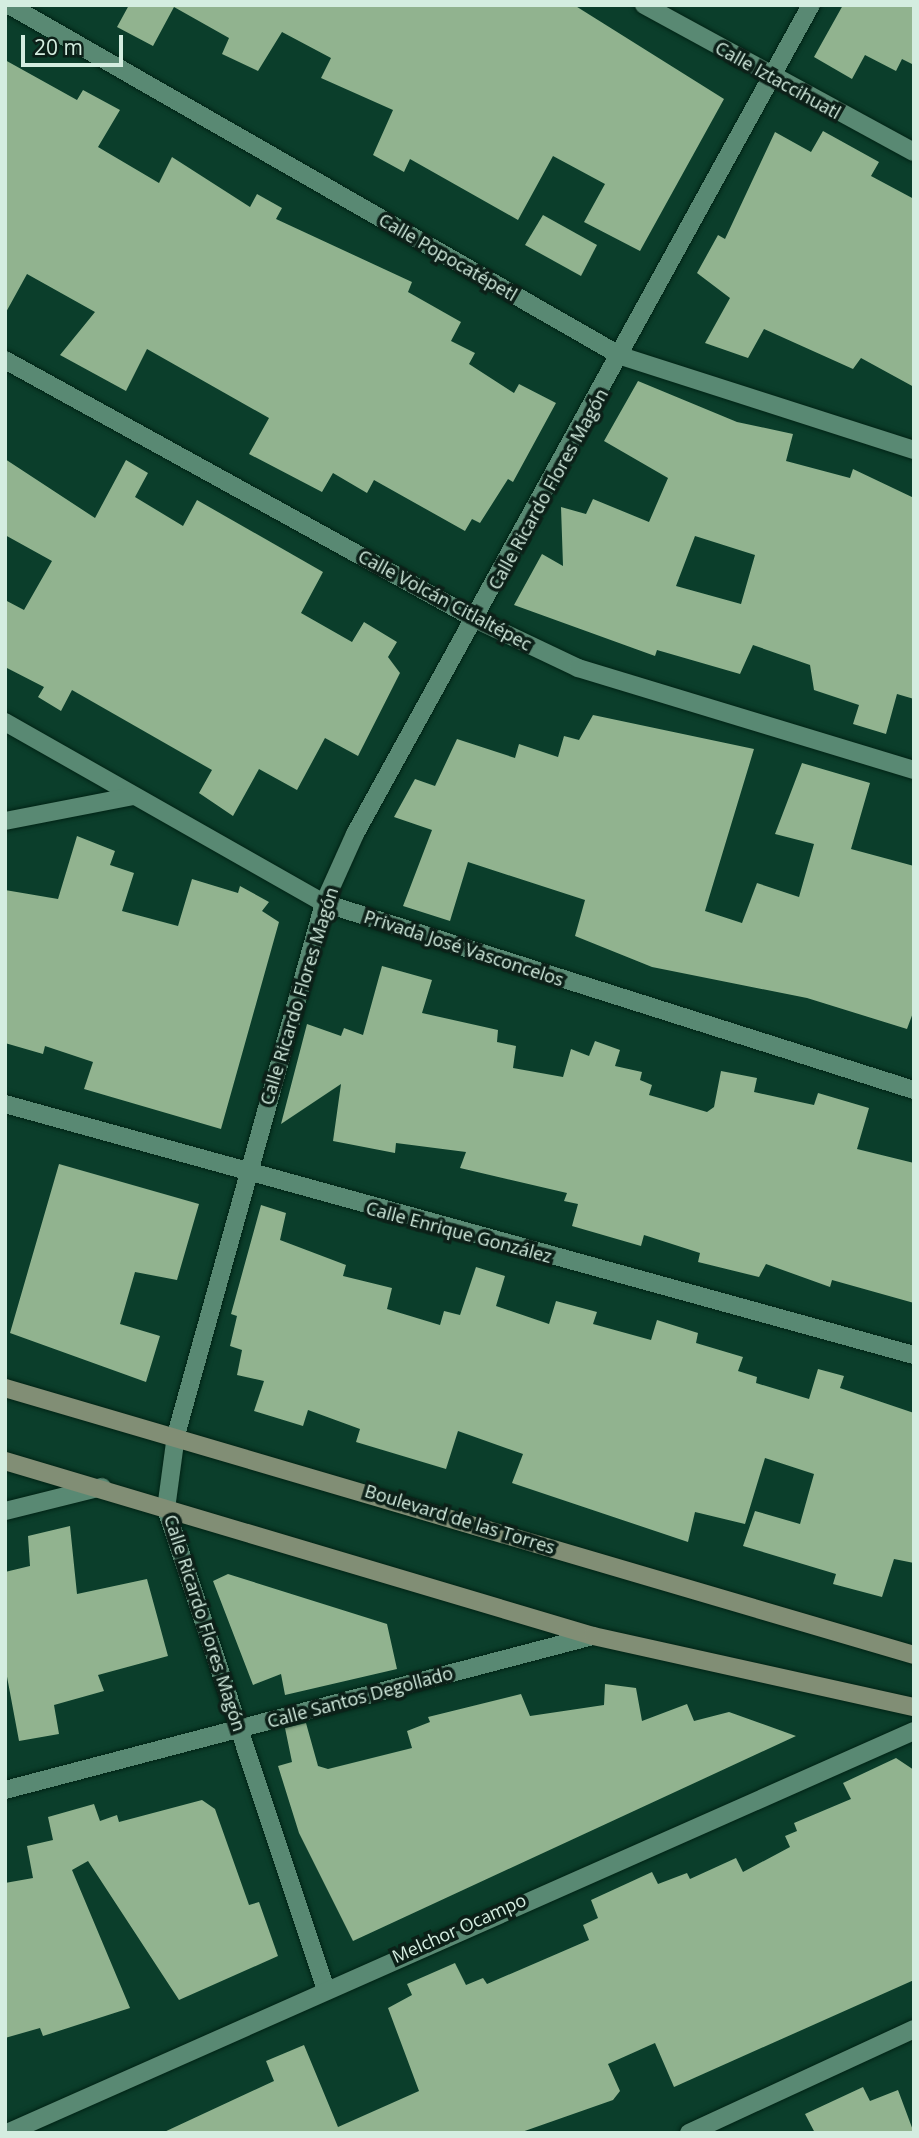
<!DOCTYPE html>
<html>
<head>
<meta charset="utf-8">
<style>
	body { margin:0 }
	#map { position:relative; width:919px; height:2138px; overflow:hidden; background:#0b3e2b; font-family:"Open Sans",sans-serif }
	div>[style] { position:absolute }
	.building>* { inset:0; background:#91b38f }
	.roads { filter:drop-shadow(0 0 2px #002315) drop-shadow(0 0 2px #002315) }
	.street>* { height:18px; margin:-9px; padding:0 9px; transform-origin:9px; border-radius:9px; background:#598973 }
	.secondary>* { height:18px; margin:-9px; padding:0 9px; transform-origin:9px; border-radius:9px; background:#818e75 }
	span { translate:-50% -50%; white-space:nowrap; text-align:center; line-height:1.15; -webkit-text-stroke:7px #0c2018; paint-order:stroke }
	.street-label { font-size:18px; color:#d4ede0 }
	.frame { position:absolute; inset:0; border:7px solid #d4ede0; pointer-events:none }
	.scale { position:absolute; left:21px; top:35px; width:102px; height:32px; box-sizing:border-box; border:4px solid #d4ede0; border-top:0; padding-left:9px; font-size:21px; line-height:24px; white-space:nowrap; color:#d4ede0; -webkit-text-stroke:5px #0c2018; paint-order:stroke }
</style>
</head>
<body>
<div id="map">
	<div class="building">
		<i style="clip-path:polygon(129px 5px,574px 5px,724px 99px,640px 251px,584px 222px,605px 184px,553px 156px,518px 220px,410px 159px,404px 172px,373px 155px,393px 110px,321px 78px,331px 58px,282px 32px,258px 71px,222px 54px,229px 38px,174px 7px,153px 46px,117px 27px)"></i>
		<i style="clip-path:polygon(843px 5px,914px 5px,914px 65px,902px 59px,896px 71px,865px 55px,852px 79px,814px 57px)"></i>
		<i style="clip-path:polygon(5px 60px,77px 100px,83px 90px,120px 110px,98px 147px,159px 183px,172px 157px,250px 207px,257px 194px,282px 208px,276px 219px,412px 282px,408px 292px,461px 322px,451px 341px,475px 353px,469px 364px,514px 393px,519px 384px,556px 403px,513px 482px,508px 479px,480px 523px,472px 519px,465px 531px,374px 480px,367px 493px,333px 473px,322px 492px,249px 454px,269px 418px,147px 349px,126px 391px,60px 355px,95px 312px,27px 274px,5px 314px)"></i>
		<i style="clip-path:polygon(823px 131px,879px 162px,871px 176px,914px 199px,914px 387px,861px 358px,853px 369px,764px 329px,748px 358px,705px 343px,730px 298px,697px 273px,718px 235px,725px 239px,775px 132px,811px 152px)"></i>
		<i style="clip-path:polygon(543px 215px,597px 245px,581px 276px,525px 245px)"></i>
		<i style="clip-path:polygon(evenodd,638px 381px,737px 422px,793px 434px,786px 461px,850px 478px,853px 469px,914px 498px,914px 699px,897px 694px,886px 734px,853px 724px,859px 705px,814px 690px,810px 665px,753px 645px,740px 674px,657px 650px,655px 656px,514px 605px,542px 554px,563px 566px,561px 507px,586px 514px,593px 499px,649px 522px,668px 478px,604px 441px,638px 381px,695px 536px,755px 555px,741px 604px,676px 586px,695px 536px)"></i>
		<i style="clip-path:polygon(5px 459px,95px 518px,126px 460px,148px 473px,135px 497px,183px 526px,197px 500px,323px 572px,301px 613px,352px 642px,364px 622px,397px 642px,388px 657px,400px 673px,358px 756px,325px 738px,297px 790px,259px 769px,233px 816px,199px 793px,212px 770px,72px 690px,61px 711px,38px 697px,44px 687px,5px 667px,5px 600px,24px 610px,52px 561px,5px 535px)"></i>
		<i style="clip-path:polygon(593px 715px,754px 749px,705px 911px,742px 923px,757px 883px,799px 897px,814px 844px,775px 834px,802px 763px,870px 783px,851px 849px,914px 866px,914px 1010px,907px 1029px,807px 998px,652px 967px,575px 936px,585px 900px,468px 862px,450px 921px,403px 906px,432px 830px,394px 817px,415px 779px,435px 786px,457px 739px,515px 758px,519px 744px,558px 757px,564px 736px,579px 740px)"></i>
		<i style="clip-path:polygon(77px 836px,115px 851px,110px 865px,134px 873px,122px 911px,178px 926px,192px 879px,238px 893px,240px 886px,269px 902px,262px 911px,279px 922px,221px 1129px,84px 1089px,93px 1062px,45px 1046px,43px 1054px,5px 1043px,5px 890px,58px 899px)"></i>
		<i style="clip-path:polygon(382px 966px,432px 980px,422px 1013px,498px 1030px,497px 1042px,516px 1046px,513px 1068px,563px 1077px,571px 1049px,589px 1056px,595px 1041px,620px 1050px,615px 1066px,642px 1072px,640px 1080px,652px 1085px,649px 1095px,707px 1112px,714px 1107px,721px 1071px,757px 1078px,754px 1092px,814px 1105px,818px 1093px,869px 1108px,857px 1149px,914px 1163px,914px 1303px,832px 1280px,830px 1287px,766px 1264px,759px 1277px,698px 1262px,700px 1253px,644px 1235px,641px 1246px,572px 1226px,578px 1204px,564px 1201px,567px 1193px,460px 1168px,466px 1152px,396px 1143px,395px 1153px,333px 1141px,341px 1084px,281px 1124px,307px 1024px,341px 1036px,344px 1028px,363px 1035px)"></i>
		<i style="clip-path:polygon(59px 1164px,199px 1204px,177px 1280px,135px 1272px,120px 1324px,160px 1336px,146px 1382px,10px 1333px)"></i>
		<i style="clip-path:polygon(261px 1205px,286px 1213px,280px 1240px,346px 1265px,343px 1276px,392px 1288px,387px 1309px,440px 1325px,444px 1311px,460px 1315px,476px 1267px,505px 1276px,496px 1306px,549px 1324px,556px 1301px,597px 1312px,593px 1324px,651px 1340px,657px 1320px,698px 1333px,696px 1343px,743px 1357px,738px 1371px,757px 1377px,756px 1383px,809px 1399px,818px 1369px,844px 1376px,840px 1388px,914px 1413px,914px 1563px,894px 1559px,882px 1597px,833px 1584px,836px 1574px,743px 1546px,755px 1511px,800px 1524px,814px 1474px,765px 1458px,745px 1524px,695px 1512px,688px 1542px,512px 1483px,523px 1454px,458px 1431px,446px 1469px,356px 1442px,360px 1429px,308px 1410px,303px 1426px,254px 1411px,264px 1381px,237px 1375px,242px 1350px,230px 1346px,237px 1316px,231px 1314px)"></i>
		<i style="clip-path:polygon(70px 1526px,77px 1594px,147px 1579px,168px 1656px,98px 1675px,104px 1691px,54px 1705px,59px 1734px,19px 1741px,5px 1666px,5px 1572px,30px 1566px,28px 1536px)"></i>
		<i style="clip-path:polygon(228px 1574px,387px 1624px,397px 1669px,285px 1695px,281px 1674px,253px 1685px,213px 1581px)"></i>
		<i style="clip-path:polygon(605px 1684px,636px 1688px,642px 1721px,687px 1704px,694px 1721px,729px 1712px,796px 1736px,353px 1941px,299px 1833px,278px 1766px,292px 1762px,285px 1728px,306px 1723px,318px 1766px,328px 1769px,412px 1748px,407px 1731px,430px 1722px,428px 1717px,521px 1694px,530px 1716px,604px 1705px)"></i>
		<i style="clip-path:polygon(896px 1758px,914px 1770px,914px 1980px,674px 2087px,655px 2043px,608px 2064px,620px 2091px,613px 2100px,519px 2133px,162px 2133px,274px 2081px,266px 2061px,304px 2045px,338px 2127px,419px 2091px,388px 2008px,412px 1995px,407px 1984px,455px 1963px,466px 1985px,483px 1978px,487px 1984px,589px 1940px,583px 1925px,598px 1918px,591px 1900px,652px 1872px,658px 1884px,687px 1873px,690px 1879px,736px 1858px,743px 1872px,790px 1847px,785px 1836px,797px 1831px,794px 1823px,851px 1799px,843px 1783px)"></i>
		<i style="clip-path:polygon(202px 1800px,215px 1809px,249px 1905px,259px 1902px,278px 1956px,179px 2000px,88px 1861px,72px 1870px,130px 2008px,43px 2036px,40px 2028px,5px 2038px,5px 1883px,33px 1878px,27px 1846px,53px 1840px,48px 1817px,94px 1804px,100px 1821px,117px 1815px,119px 1822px)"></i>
		<i style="clip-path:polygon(863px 2087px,870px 2101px,898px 2090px,914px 2133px,815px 2133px,805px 2114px)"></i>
	</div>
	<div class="roads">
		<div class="street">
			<i style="left:9px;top:5px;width:706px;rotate:29.84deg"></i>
			<i style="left:621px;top:356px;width:308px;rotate:17.8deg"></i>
			<i style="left:644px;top:5px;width:307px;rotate:28.6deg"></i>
			<i style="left:5px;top:360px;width:539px;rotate:28.85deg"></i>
			<i style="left:477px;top:620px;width:112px;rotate:25.4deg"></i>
			<i style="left:578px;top:668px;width:351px;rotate:16.9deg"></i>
			<i style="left:5px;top:722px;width:367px;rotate:29.6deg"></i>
			<i style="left:324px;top:903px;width:619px;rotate:17.59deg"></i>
			<i style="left:5px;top:821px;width:131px;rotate:-11deg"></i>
			<i style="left:5px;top:1104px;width:943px;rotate:15.44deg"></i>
			<i style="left:5px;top:1511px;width:100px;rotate:-13.9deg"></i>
			<i style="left:5px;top:1790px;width:608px;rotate:-14.68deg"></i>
			<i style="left:325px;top:1987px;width:504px;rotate:-108.4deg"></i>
			<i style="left:166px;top:1509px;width:75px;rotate:-82.3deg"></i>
			<i style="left:176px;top:1435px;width:552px;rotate:-74.45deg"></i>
			<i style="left:324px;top:903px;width:76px;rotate:-65.8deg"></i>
			<i style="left:355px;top:834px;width:946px;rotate:-61.19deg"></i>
			<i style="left:7px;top:2133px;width:992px;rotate:-23.9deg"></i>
			<i style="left:689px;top:2133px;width:248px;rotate:-24.8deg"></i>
		</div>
		<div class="secondary">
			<i style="left:5px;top:1388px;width:947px;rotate:16.37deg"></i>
			<i style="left:5px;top:1461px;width:613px;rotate:16.57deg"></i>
			<i style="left:593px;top:1636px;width:329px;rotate:12.5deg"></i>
		</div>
	</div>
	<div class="street-label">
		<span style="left:778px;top:80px;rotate:29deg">Calle Iztaccihuatl</span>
		<span style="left:448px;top:257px;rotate:30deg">Calle Popocatépetl</span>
		<span style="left:548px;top:489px;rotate:-61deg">Calle Ricardo Flores Magón</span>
		<span style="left:445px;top:600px;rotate:28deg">Calle Volcán Citlaltépec</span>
		<span style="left:464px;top:948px;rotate:18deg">Privada José Vasconcelos</span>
		<span style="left:299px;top:996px;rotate:-73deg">Calle Ricardo Flores Magón</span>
		<span style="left:459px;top:1232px;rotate:15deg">Calle Enrique González</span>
		<span style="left:460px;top:1519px;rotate:17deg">Boulevard de las Torres</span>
		<span style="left:205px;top:1623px;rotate:72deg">Calle Ricardo Flores Magón</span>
		<span style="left:360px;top:1697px;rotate:-15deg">Calle Santos Degollado</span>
		<span style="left:459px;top:1928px;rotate:-24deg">Melchor Ocampo</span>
	</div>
	<div class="frame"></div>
	<div class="scale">20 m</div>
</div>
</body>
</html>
